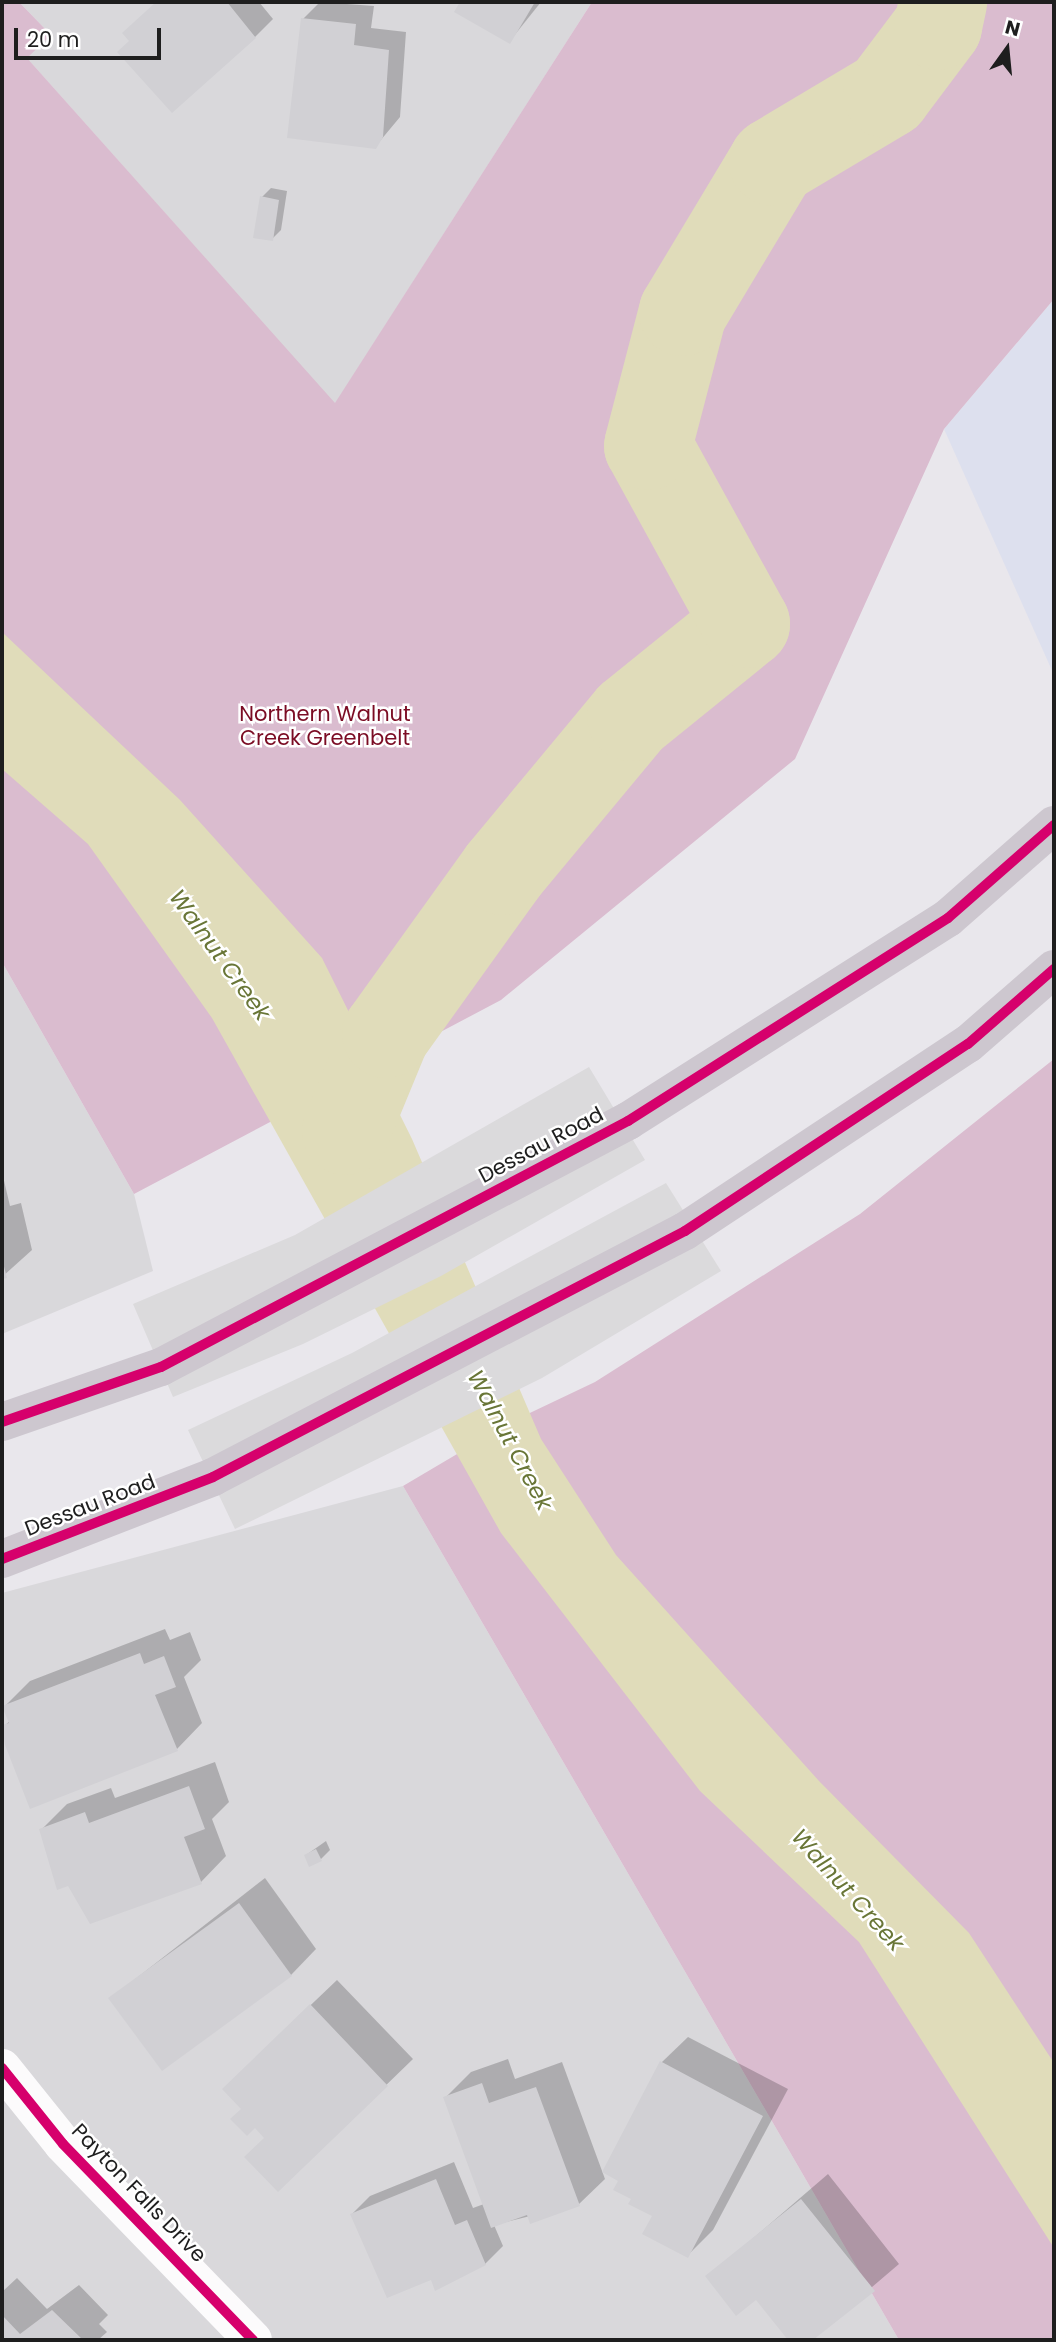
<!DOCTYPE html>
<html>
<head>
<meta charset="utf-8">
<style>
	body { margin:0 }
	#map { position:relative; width:1056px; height:2342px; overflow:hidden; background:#e9e7ec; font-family:Poppins,sans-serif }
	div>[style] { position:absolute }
	.residential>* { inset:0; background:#d9d8db }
	.commercial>* { inset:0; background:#dde0ee }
	.forest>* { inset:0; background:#dabccf }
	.water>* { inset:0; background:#e0dcba }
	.pier>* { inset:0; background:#dbdadc }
	.shadow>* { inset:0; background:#0003 }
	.river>* { height:88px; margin:-44px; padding:0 44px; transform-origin:44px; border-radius:44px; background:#e0dcba }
	.building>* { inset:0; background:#d1d0d4 }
	.street>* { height:38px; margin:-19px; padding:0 19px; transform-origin:19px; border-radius:19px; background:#fcfbfc }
	.secondary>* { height:38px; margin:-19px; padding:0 19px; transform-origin:19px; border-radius:19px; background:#cdc7cf }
	.cycleway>* { height:10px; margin:-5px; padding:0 5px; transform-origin:5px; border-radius:5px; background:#d6006c }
	span { translate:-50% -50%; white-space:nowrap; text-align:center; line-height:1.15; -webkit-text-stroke:5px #fff; paint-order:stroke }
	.park-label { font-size:21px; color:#7b0c24 }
	.street-label { font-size:21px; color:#1e1e1e }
	.water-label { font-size:23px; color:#697637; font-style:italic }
	.frame { position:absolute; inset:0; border:4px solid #1e1e1e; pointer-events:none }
	.north { position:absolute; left:972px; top:14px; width:70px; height:70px; -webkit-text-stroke:5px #fff; paint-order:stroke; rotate:15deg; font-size:19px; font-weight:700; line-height:28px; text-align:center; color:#1e1e1e }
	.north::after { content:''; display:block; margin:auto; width:24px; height:32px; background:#1e1e1e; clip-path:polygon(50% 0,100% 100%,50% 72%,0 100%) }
	.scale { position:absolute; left:14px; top:28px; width:147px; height:32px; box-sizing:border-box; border:4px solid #1e1e1e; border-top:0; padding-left:9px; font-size:21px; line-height:24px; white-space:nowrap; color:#1e1e1e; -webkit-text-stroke:5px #fff; paint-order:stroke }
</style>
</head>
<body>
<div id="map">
	<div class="residential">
		<i style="clip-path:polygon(19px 2px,592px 2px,335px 404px,26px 57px,51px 35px)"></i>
		<i style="clip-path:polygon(2px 962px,134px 1194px,153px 1271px,2px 1334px)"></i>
		<i style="clip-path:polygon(403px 1486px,899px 2340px,2px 2340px,2px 1593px)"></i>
	</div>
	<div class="commercial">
		<i style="clip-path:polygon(1054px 299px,1054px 675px,944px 429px)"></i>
	</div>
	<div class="forest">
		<i style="clip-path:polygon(2px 2px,19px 2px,51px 35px,27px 58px,335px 403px,592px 2px,1054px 2px,1054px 299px,944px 429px,795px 759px,501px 1000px,134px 1194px,2px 962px)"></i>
		<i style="clip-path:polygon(1054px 1059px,1054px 2340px,899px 2340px,403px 1486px,513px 1421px,595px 1382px,860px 1214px)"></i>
	</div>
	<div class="water">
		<i style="clip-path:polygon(2px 632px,180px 800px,322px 958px,412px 1139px,541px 1439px,616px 1555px,819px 1781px,969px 1933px,1054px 2063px,1054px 2248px,859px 1942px,700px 1791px,501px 1533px,212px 1018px,88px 844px,2px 769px)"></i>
	</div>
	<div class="pier">
		<i style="clip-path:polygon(589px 1067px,645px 1160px,441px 1276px,303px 1344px,173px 1397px,133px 1304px,295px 1235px)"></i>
		<i style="clip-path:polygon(666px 1183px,721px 1271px,542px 1378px,235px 1529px,188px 1430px,352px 1353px)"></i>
	</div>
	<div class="shadow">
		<i style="clip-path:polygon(156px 2px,259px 2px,273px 19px,255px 37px,131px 40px)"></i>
		<i style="clip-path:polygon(320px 2px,374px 6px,371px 28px,406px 32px,400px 117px,375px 147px,303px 19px)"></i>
		<i style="clip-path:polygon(462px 2px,541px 2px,509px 42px,457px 11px)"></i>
		<i style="clip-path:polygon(271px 188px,287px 191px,281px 230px,272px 239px,262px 197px)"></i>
		<i style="clip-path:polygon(2px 1172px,10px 1206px,21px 1203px,32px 1250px,2px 1277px)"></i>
		<i style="clip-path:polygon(165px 1629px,170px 1640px,190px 1632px,201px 1660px,184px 1677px,202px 1723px,177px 1749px,4px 1726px,10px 1721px,4px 1707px,30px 1681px)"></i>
		<i style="clip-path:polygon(215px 1762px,229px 1802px,212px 1819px,226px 1856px,201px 1882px,41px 1830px,67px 1804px,111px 1788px,115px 1798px)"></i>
		<i style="clip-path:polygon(326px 1841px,330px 1850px,321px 1859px,306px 1855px)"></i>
		<i style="clip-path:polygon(265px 1878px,316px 1949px,291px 1975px,111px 1998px)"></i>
		<i style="clip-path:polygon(337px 1980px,413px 2059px,278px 2190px,266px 2138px,243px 2109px,250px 2063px)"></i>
		<i style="clip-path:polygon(688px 2037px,788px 2089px,713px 2230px,687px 2256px,655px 2215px,662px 2062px)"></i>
		<i style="clip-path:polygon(508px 2059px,515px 2079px,562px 2062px,605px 2179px,579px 2204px,494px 2225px,503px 2246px,485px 2264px,432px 2278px,352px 2214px,370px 2196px,454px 2162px,473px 2208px,484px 2204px,445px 2098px,471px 2072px)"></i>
		<i style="clip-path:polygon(828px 2174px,899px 2264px,810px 2340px,790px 2340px,756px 2298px,708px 2277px)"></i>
		<i style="clip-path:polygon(17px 2278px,47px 2309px,79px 2285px,108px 2315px,99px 2324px,107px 2332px,98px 2340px,2px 2340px,2px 2292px)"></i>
	</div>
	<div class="river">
		<i style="left:346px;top:1131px;width:105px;rotate:-67.6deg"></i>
		<i style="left:386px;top:1034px;width:201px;rotate:-54.3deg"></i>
		<i style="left:503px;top:871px;width:200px;rotate:-50.3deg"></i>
		<i style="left:631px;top:717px;width:148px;rotate:-39deg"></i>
		<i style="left:746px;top:624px;width:203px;rotate:-118.8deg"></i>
		<i style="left:648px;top:446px;width:138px;rotate:-75.4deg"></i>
		<i style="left:683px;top:312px;width:175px;rotate:-59deg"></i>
		<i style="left:773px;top:162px;width:133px;rotate:-30.8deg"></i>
		<i style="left:887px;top:94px;width:85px;rotate:-53.1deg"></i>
		<i style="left:938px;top:26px;width:25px;rotate:-78deg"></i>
	</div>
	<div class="building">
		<i style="clip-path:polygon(156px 2px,227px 2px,256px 38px,172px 113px,117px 52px,129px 41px,122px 33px)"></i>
		<i style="clip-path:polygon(460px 2px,535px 2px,510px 44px,454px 12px)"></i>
		<i style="clip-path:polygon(301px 18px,356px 24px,354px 45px,389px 50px,383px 137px,376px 149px,287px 138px)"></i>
		<i style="clip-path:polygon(260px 196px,279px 200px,273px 241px,253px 238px)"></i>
		<i style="clip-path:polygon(2px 1259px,7px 1278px,2px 1279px)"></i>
		<i style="clip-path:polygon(140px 1653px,144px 1664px,164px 1656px,176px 1687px,155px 1695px,178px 1751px,30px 1809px,5px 1745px,2px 1725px,9px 1723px,2px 1706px)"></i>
		<i style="clip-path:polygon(189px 1786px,205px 1829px,184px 1837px,202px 1884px,90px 1924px,68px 1886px,57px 1890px,39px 1829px,85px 1812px,89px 1823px)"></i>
		<i style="clip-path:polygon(316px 1849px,322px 1861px,309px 1867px,304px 1855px)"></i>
		<i style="clip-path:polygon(239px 1903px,292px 1976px,162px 2071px,108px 1998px)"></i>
		<i style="clip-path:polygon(310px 2004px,388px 2086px,278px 2192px,244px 2157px,264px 2138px,255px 2128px,247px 2136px,230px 2119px,241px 2109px,222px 2089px)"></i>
		<i style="clip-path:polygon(660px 2061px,763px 2116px,688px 2258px,642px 2234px,652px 2216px,628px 2204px,631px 2199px,613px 2190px,618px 2181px,602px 2172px)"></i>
		<i style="clip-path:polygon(482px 2083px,489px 2103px,536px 2087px,580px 2206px,530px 2224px,527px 2215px,491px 2228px,443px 2097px)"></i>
		<i style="clip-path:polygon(436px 2179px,455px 2225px,467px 2220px,486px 2265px,435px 2291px,431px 2280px,387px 2298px,350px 2214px)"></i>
		<i style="clip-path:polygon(801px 2199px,875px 2291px,813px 2340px,788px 2340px,756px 2300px,736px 2316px,705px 2276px)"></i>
		<i style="clip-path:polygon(52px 2310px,83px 2340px,2px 2340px,2px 2315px,20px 2334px)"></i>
	</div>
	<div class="street">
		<i style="left:2px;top:2068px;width:97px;rotate:51.2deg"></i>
		<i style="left:63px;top:2144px;width:273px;rotate:45.9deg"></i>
	</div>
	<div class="secondary">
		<i style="left:2px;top:1422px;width:168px;rotate:-19.1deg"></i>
		<i style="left:161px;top:1367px;width:528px;rotate:-27.78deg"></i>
		<i style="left:628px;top:1121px;width:379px;rotate:-32.4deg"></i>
		<i style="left:948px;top:918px;width:141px;rotate:-41.3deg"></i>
		<i style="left:2px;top:1559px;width:226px;rotate:-21.2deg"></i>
		<i style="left:213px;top:1477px;width:532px;rotate:-27.53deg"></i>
		<i style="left:685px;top:1231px;width:339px;rotate:-33.5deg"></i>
		<i style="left:968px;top:1044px;width:114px;rotate:-41.1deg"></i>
	</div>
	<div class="cycleway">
		<i style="left:2px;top:1422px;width:168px;rotate:-19.1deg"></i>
		<i style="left:161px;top:1367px;width:528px;rotate:-27.78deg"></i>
		<i style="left:628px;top:1121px;width:379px;rotate:-32.4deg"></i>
		<i style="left:948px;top:918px;width:141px;rotate:-41.3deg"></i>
		<i style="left:2px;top:1559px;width:226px;rotate:-21.2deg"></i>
		<i style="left:213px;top:1477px;width:532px;rotate:-27.53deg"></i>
		<i style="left:685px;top:1231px;width:339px;rotate:-33.5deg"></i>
		<i style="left:968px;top:1044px;width:114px;rotate:-41.1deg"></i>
		<i style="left:2px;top:2068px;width:97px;rotate:51.2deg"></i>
		<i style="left:63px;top:2144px;width:273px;rotate:45.9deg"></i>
	</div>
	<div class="park-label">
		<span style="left:325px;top:726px">Northern Walnut<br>Creek Greenbelt</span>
	</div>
	<div class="street-label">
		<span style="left:541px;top:1145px;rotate:-28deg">Dessau Road</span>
		<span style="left:90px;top:1505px;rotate:-21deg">Dessau Road</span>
		<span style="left:139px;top:2193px;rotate:46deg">Payton Falls Drive</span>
	</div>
	<div class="water-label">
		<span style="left:220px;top:955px;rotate:54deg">Walnut Creek</span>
		<span style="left:510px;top:1440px;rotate:62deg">Walnut Creek</span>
		<span style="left:848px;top:1890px;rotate:48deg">Walnut Creek</span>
	</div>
	<div class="frame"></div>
	<div class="north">N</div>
	<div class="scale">20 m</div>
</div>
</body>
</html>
